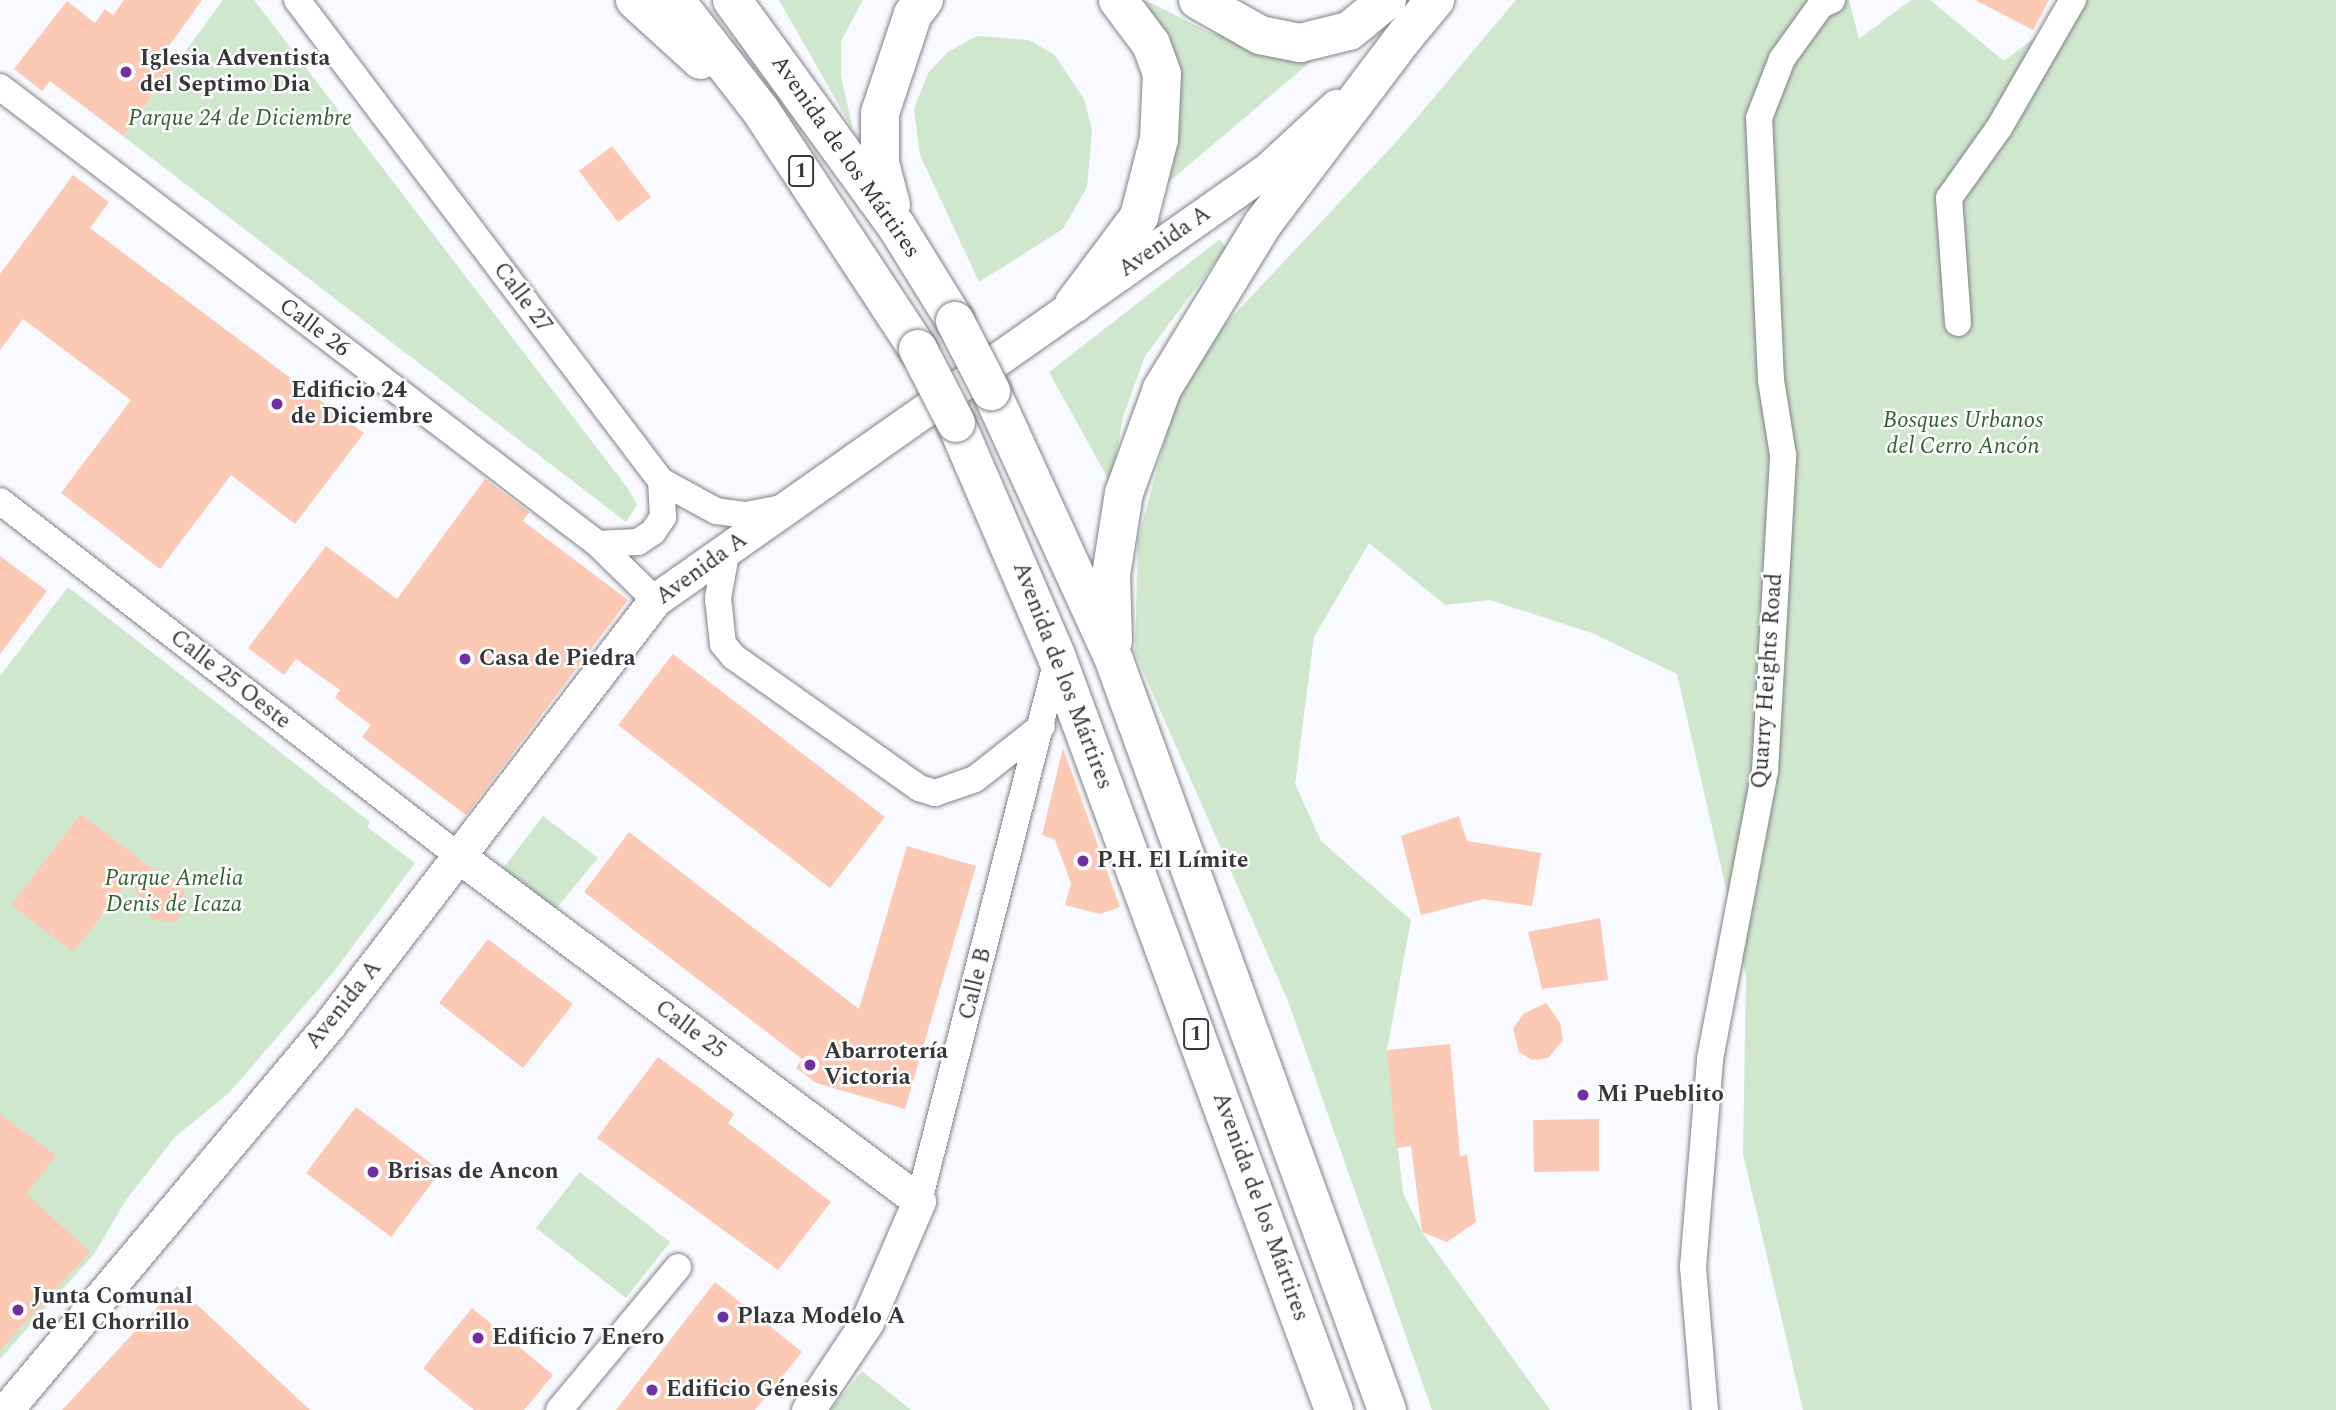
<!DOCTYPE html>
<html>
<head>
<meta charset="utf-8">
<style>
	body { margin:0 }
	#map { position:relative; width:2336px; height:1410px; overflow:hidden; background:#f9faff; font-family:Spectral,serif }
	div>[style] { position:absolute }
	.green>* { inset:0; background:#cfe7cd }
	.building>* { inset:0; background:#fcc9b5 }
	.roads { filter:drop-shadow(0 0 2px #808289) drop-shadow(0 0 2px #808289) }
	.minor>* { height:26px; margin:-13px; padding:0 13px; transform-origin:13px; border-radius:13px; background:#fff }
	.tertiary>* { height:33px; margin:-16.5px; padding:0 16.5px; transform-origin:16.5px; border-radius:16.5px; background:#fff }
	.primary>* { height:38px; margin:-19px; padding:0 19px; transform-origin:19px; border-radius:19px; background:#fff }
	.trunk>* { height:38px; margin:-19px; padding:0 19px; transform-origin:19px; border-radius:19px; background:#fff }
	.bridges { filter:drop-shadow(0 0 2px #808289) drop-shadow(0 0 2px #808289) }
	.trunk-bridge>* { height:38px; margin:-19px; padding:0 19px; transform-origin:19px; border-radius:19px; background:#fff }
	.dots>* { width:19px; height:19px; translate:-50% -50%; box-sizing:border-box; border:4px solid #fff; border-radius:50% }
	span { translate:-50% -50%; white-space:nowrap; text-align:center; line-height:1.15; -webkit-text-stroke:5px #fff; paint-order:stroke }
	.shield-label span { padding:2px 5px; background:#fff; border:2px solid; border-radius:5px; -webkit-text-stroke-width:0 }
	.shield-label { font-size:21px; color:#37373a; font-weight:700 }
	.poi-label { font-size:23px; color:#37373a; font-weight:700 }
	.left { translate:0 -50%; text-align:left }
	.park-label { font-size:23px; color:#30612f; font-style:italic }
	.street-label { font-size:23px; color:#37373a }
</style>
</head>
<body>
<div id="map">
	<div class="green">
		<i style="clip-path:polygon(223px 0,254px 0,629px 490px,637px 505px,626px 522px,123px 136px)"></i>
		<i style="clip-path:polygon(779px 0,863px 0,841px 41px,841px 76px,853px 130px)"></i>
		<i style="clip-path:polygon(1145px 0,1213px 34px,1329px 46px,1163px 187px,1160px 32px)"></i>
		<i style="clip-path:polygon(1516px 0,1849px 0,1859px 39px,1911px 0,1930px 0,2004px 61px,2084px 0,2336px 0,2336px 1410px,1803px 1410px,1743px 1154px,1746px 976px,1677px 674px,1592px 633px,1490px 600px,1445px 605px,1369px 543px,1314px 637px,1295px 784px,1321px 841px,1411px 920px,1387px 1050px,1403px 1193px,1422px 1232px,1550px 1410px,1432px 1410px,1288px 1001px,1135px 653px,1138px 539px,1185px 367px,1398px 140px)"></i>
		<i style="clip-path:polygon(977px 36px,1028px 40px,1054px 54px,1084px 99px,1092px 130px,1087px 187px,1063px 229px,979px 282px,920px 155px,914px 109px,928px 73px,948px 52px)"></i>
		<i style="clip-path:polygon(1220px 239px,1226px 248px,1145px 356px,1123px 417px,1111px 484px,1049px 372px)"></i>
		<i style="clip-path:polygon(68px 587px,370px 822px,367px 827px,415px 863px,335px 970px,229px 1093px,175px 1137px,126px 1200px,94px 1254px,0 1359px,0 676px)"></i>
		<i style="clip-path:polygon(543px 816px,598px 858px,549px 917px,497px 876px)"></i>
		<i style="clip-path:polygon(580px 1172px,670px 1242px,626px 1298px,536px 1228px)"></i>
		<i style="clip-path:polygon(862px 1371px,911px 1410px,831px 1410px)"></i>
	</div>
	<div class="building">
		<i style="clip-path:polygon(124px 0,202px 0,164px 53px,177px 62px,123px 136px,50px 81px,42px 91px,14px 69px,67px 1px,95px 23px,105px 9px,113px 15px)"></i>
		<i style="clip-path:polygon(1975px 0,2049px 0,2033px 30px)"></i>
		<i style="clip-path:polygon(612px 146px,651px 197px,618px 222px,579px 171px)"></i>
		<i style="clip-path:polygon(73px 175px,109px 202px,90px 228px,364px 433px,295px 524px,231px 475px,160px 569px,61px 493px,131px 400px,23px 319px,0 350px,0 274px)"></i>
		<i style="clip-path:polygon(485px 479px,529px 512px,523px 521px,628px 600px,466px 815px,362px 737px,371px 725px,335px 698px,340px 690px,296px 659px,284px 675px,248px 648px,326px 546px,397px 599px)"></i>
		<i style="clip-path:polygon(0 556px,47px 591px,0 654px)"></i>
		<i style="clip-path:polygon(673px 654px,885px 817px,830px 888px,618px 725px)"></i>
		<i style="clip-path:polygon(1063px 748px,1120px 907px,1100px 914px,1065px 905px,1071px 883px,1055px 840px,1042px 835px)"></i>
		<i style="clip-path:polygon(81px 814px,164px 878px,179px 880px,188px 904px,176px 922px,152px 920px,130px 879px,73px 952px,11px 905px)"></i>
		<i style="clip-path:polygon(1459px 816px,1467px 841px,1541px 853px,1532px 906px,1484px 899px,1421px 915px,1401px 836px)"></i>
		<i style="clip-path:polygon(629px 832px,859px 1009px,907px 846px,976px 866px,905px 1109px,816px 1083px,796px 1068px,802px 1059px,584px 892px)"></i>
		<i style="clip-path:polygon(1600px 918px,1608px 980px,1542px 989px,1528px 932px)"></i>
		<i style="clip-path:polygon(488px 939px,573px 1004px,523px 1068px,439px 1003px)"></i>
		<i style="clip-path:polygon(1546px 1003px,1560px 1023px,1563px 1040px,1548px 1058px,1532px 1060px,1519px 1052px,1513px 1029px,1523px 1014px)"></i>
		<i style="clip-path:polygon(1450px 1044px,1460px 1156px,1467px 1155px,1476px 1222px,1447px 1242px,1422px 1232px,1411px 1146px,1396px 1148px,1387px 1050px)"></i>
		<i style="clip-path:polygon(658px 1057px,734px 1114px,728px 1123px,831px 1202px,778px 1270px,597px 1138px)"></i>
		<i style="clip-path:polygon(356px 1107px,441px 1171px,391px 1237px,306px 1173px)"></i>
		<i style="clip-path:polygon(0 1114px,56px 1155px,27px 1194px,90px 1252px,0 1350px)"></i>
		<i style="clip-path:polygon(1599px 1119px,1599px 1171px,1534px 1172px,1533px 1120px)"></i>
		<i style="clip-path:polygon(715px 1282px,802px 1352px,755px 1410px,616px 1410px)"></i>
		<i style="clip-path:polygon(177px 1286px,310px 1410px,62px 1410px)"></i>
		<i style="clip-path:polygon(472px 1308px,553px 1375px,524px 1410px,474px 1410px,423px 1368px)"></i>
	</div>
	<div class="roads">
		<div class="minor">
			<i style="left:297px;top:0;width:603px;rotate:52.88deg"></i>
			<i style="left:661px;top:481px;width:63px;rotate:28.6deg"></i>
			<i style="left:716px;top:511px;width:30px;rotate:8deg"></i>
			<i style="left:746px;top:515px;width:38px;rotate:-11deg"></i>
			<i style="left:0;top:87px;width:753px;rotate:37.39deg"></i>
			<i style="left:598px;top:544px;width:80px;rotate:44.5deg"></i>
			<i style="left:1958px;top:323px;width:125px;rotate:-94.1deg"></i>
			<i style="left:1949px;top:198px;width:86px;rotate:-54.5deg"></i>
			<i style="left:1999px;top:128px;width:148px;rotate:-60deg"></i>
			<i style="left:0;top:501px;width:583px;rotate:37.75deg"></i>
			<i style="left:598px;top:544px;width:40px;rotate:-2.9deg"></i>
			<i style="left:638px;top:542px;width:18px;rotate:-34deg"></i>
			<i style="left:653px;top:532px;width:18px;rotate:-56deg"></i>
			<i style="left:663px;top:517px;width:36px;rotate:-93deg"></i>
			<i style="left:727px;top:549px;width:50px;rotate:100.4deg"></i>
			<i style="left:718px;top:598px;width:46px;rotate:83.8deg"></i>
			<i style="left:723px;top:644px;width:17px;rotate:50deg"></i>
			<i style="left:734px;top:657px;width:227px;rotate:35.3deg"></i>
			<i style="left:919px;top:788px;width:17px;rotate:17deg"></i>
			<i style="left:935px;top:793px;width:42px;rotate:-19.3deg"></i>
			<i style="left:975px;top:779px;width:85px;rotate:-38.3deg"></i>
			<i style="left:919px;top:1201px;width:558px;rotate:-75.69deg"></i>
			<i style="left:559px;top:1410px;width:186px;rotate:-50.2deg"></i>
			<i style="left:1705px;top:1410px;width:144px;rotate:-94.8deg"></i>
			<i style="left:1693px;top:1267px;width:209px;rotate:-85.3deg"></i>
			<i style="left:1710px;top:1059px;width:293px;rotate:-79.2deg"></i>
			<i style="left:1765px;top:771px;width:317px;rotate:-86.7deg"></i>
			<i style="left:1783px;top:455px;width:76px;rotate:-99.1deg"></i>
			<i style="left:1771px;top:380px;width:262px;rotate:-92.6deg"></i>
			<i style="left:1759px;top:118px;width:63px;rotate:-68.7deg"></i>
			<i style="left:1782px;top:59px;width:67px;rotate:-54.2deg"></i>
			<i style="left:1821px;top:5px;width:12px;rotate:-24deg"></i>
		</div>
		<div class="tertiary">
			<i style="left:461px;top:858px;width:572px;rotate:36.83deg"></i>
			<i style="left:919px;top:1201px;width:132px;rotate:113.3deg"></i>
			<i style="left:867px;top:1322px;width:106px;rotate:123.8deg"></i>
			<i style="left:6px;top:1410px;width:503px;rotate:-50deg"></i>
			<i style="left:329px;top:1025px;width:536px;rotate:-52.51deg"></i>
			<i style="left:655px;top:600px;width:749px;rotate:-35.11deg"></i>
			<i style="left:1268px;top:169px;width:93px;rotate:-42.8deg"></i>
		</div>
		<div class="primary">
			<i style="left:1405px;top:36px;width:47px;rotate:-50.2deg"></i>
		</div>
		<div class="trunk">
			<i style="left:635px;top:0;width:89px;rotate:42.3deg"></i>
			<i style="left:675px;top:0;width:140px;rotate:52.2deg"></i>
			<i style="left:761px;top:111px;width:285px;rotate:56.6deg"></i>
			<i style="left:732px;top:0;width:281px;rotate:54deg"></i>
			<i style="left:897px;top:227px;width:110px;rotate:58.3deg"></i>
			<i style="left:1198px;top:0;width:71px;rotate:29.4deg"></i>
			<i style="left:1260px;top:35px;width:41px;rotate:11.3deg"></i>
			<i style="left:1300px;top:43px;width:50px;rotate:-13.8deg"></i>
			<i style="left:1349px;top:31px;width:49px;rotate:-39.2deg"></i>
			<i style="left:891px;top:205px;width:43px;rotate:-104.7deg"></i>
			<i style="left:880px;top:163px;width:50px;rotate:-90deg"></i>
			<i style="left:880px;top:113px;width:104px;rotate:-71.6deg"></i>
			<i style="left:913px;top:14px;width:18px;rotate:-52deg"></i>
			<i style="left:1074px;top:304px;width:109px;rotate:-53.2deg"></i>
			<i style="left:1139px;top:217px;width:81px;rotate:-75.6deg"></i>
			<i style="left:1159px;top:139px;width:65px;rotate:-87.4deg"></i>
			<i style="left:1162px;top:74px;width:32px;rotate:-110deg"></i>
			<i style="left:1151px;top:44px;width:55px;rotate:-126.9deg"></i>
			<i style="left:991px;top:391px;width:296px;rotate:65.4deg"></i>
			<i style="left:1114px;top:660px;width:798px;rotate:70deg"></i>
			<i style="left:956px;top:423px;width:256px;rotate:66.7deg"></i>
			<i style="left:1057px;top:658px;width:801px;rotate:69.78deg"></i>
			<i style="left:1113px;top:641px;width:66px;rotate:-91.7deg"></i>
			<i style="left:1111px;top:575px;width:83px;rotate:-81deg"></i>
			<i style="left:1124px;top:493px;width:111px;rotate:-69.9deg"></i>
			<i style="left:1162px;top:389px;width:192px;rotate:-58.6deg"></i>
			<i style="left:1262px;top:225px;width:237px;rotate:-52.9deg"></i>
		</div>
	</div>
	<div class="bridges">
		<div class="trunk-bridge">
			<i style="left:955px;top:321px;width:79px;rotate:62.8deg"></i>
			<i style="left:918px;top:349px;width:83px;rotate:62.8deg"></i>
		</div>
	</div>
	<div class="dots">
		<i style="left:126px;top:72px;background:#712fa4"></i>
		<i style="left:277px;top:404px;background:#712fa4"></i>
		<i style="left:465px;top:659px;background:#712fa4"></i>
		<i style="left:1083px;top:861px;background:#712fa4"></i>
		<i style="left:810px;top:1065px;background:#712fa4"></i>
		<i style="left:1583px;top:1095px;background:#712fa4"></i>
		<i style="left:373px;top:1172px;background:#712fa4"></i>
		<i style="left:18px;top:1310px;background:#712fa4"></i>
		<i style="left:723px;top:1317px;background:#712fa4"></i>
		<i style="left:478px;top:1338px;background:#712fa4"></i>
		<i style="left:652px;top:1390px;background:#712fa4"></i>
	</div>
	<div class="shield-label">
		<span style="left:801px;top:171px">1</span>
		<span style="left:1196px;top:1034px">1</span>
	</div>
	<div class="poi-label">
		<span class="left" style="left:140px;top:72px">Iglesia Adventista<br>del Septimo Dia</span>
		<span class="left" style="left:291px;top:404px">Edificio 24<br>de Diciembre</span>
		<span class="left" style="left:479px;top:659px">Casa de Piedra</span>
		<span class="left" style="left:1097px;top:861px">P.H. El Límite</span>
		<span class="left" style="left:824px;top:1065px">Abarrotería<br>Victoria</span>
		<span class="left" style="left:1597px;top:1095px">Mi Pueblito</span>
		<span class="left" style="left:387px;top:1172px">Brisas de Ancon</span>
		<span class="left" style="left:32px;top:1310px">Junta Comunal<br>de El Chorrillo</span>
		<span class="left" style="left:737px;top:1317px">Plaza Modelo A</span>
		<span class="left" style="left:492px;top:1338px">Edificio 7 Enero</span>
		<span class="left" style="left:666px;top:1390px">Edificio Génesis</span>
	</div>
	<div class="park-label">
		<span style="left:240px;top:119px">Parque 24 de Diciembre</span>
		<span style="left:1963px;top:434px">Bosques Urbanos<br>del Cerro Ancón</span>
		<span style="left:174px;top:892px">Parque Amelia<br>Denis de Icaza</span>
	</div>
	<div class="street-label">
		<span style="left:845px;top:157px;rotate:55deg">Avenida de los Mártires</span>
		<span style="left:1165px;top:242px;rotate:-35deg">Avenida A</span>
		<span style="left:522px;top:298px;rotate:53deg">Calle 27</span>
		<span style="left:314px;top:328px;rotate:37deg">Calle 26</span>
		<span style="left:702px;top:569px;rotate:-36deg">Avenida A</span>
		<span style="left:1062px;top:676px;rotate:69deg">Avenida de los Mártires</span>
		<span style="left:230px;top:680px;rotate:38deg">Calle 25 Oeste</span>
		<span style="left:1768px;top:681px;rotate:-86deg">Quarry Heights Road</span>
		<span style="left:976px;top:984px;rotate:-76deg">Calle B</span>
		<span style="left:344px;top:1005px;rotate:-51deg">Avenida A</span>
		<span style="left:690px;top:1030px;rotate:37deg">Calle 25</span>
		<span style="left:1260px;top:1207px;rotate:70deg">Avenida de los Mártires</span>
	</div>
</div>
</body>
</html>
